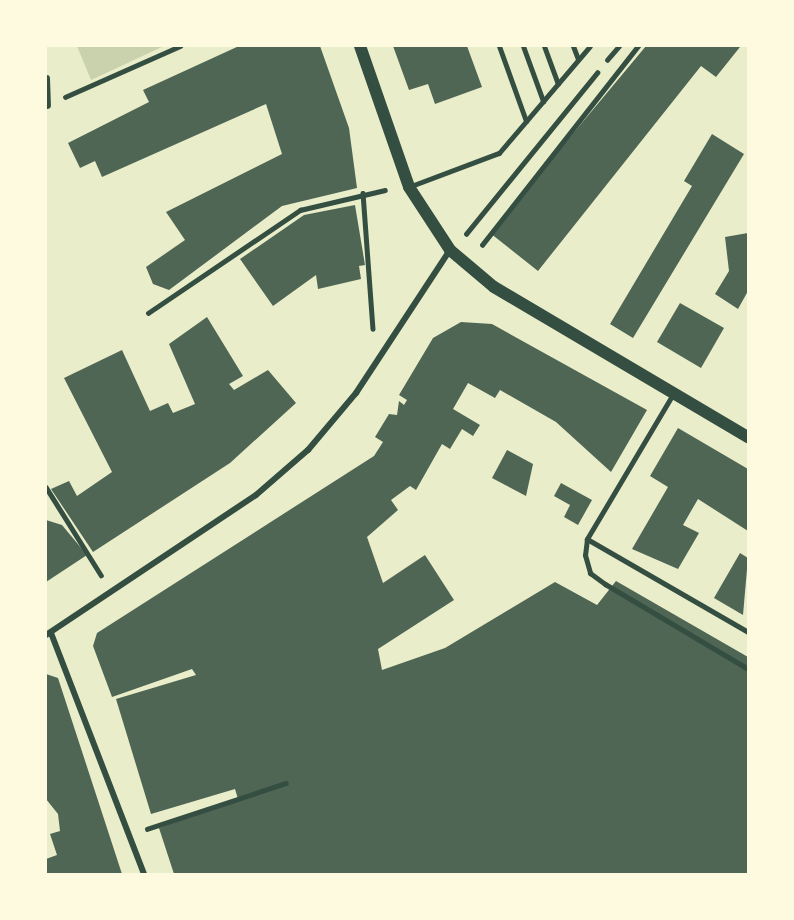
<!DOCTYPE html>
<html>
<head>
<meta charset="utf-8">
<style>
	body { margin:0 }
	#map { position:relative; width:794px; height:920px; overflow:hidden; background:#e9edc9; font-family:"Fira Sans",sans-serif }
	div>[style] { position:absolute }
	.green>* { inset:0; background:#cad2ad }
	.building>* { inset:0; background:#4f6655 }
	.path>* { height:4.5px; margin:-2.25px; padding:0 2.25px; transform-origin:2.25px; border-radius:2.25px; background:#344e41 }
	.service>* { height:5px; margin:-2.5px; padding:0 2.5px; transform-origin:2.5px; border-radius:2.5px; background:#344e41 }
	.pedestrian>* { height:6px; margin:-3px; padding:0 3px; transform-origin:3px; border-radius:3px; background:#344e41 }
	.minor>* { height:7px; margin:-3.5px; padding:0 3.5px; transform-origin:3.5px; border-radius:3.5px; background:#344e41 }
	.tertiary>* { height:12px; margin:-6px; padding:0 6px; transform-origin:6px; border-radius:6px; background:#344e41 }
	span { translate:-50% -50%; white-space:nowrap; text-align:center; line-height:1.15; -webkit-text-stroke:7px #fefae0; paint-order:stroke }
	.frame { position:absolute; inset:0; border:47px solid #fefae0; pointer-events:none }
</style>
</head>
<body>
<div id="map">
	<div class="green">
		<i style="clip-path:polygon(77px 46px,164px 46px,91px 80px)"></i>
	</div>
	<div class="building">
		<i style="clip-path:polygon(239px 46px,320px 46px,349px 128px,357px 188px,282px 206px,169px 290px,153px 284px,146px 267px,185px 240px,166px 212px,282px 154px,266px 104px,102px 177px,95px 161px,80px 168px,68px 143px,149px 102px,143px 90px)"></i>
		<i style="clip-path:polygon(393px 46px,467px 46px,482px 87px,435px 104px,428px 84px,409px 90px)"></i>
		<i style="clip-path:polygon(646px 46px,740px 47px,716px 77px,701px 66px,538px 271px,490px 233px)"></i>
		<i style="clip-path:polygon(712px 134px,744px 154px,633px 338px,610px 324px,692px 186px,684px 181px)"></i>
		<i style="clip-path:polygon(355px 205px,365px 265px,359px 266px,361px 279px,318px 289px,316px 275px,273px 306px,240px 259px,304px 215px)"></i>
		<i style="clip-path:polygon(748px 233px,748px 291px,738px 309px,715px 294px,729px 271px,725px 237px)"></i>
		<i style="clip-path:polygon(680px 303px,724px 328px,701px 368px,657px 342px)"></i>
		<i style="clip-path:polygon(207px 317px,243px 376px,229px 384px,234px 390px,268px 370px,296px 403px,230px 463px,93px 552px,51px 489px,69px 481px,77px 496px,112px 472px,64px 378px,122px 350px,150px 411px,168px 403px,173px 413px,195px 404px,169px 344px)"></i>
		<i style="clip-path:polygon(461px 322px,492px 324px,647px 410px,611px 472px,556px 422px,500px 390px,495px 398px,468px 383px,453px 409px,480px 425px,473px 436px,462px 429px,450px 449px,442px 444px,416px 490px,410px 486px,391px 500px,398px 510px,367px 537px,383px 583px,425px 555px,454px 600px,378px 649px,382px 670px,445px 648px,555px 582px,597px 605px,616px 581px,748px 657px,748px 874px,174px 874px,159px 828px,238px 799px,235px 789px,151px 814px,116px 699px,196px 675px,192px 669px,112px 697px,93px 646px,97px 633px,374px 456px,383px 442px,375px 437px,389px 414px,397px 415px,399px 401px,404px 405px,407px 400px,399px 395px,433px 338px)"></i>
		<i style="clip-path:polygon(678px 428px,748px 469px,748px 531px,698px 499px,683px 525px,699px 533px,678px 569px,632px 549px,668px 487px,650px 476px)"></i>
		<i style="clip-path:polygon(507px 450px,533px 464px,526px 496px,492px 478px)"></i>
		<i style="clip-path:polygon(561px 483px,592px 500px,578px 525px,564px 517px,570px 505px,554px 496px)"></i>
		<i style="clip-path:polygon(46px 520px,62px 525px,87px 555px,46px 582px)"></i>
		<i style="clip-path:polygon(740px 553px,748px 558px,743px 615px,714px 598px)"></i>
		<i style="clip-path:polygon(46px 674px,58px 678px,122px 874px,46px 874px,46px 859px,57px 855px,50px 834px,60px 831px,58px 814px,46px 799px)"></i>
	</div>
	<div class="path">
		<i style="left:607px;top:60px;width:18px;rotate:-49deg"></i>
		<i style="left:65px;top:97px;width:126px;rotate:-23.9deg"></i>
		<i style="left:363px;top:193px;width:136px;rotate:85.8deg"></i>
		<i style="left:466px;top:234px;width:208px;rotate:-50.9deg"></i>
		<i style="left:482px;top:245px;width:253px;rotate:-51.9deg"></i>
		<i style="left:148px;top:313px;width:184px;rotate:-34.1deg"></i>
		<i style="left:300px;top:210px;width:87px;rotate:-13.2deg"></i>
		<i style="left:46px;top:487px;width:104px;rotate:58deg"></i>
		<i style="left:147px;top:829px;width:146px;rotate:-18.3deg"></i>
	</div>
	<div class="service">
		<i style="left:499px;top:46px;width:80px;rotate:70.2deg"></i>
		<i style="left:523px;top:46px;width:59px;rotate:70deg"></i>
		<i style="left:544px;top:46px;width:40px;rotate:69.8deg"></i>
		<i style="left:573px;top:46px;width:14px;rotate:69deg"></i>
		<i style="left:411px;top:186px;width:94px;rotate:-20.6deg"></i>
		<i style="left:499px;top:153px;width:140px;rotate:-49.6deg"></i>
		<i style="left:673px;top:394px;width:169px;rotate:120.7deg"></i>
		<i style="left:587px;top:539px;width:16px;rotate:97deg"></i>
		<i style="left:585px;top:555px;width:19px;rotate:74deg"></i>
		<i style="left:590px;top:573px;width:19px;rotate:36deg"></i>
		<i style="left:605px;top:584px;width:166px;rotate:30.7deg"></i>
		<i style="left:587px;top:539px;width:186px;rotate:30deg"></i>
	</div>
	<div class="pedestrian">
		<i style="left:51px;top:633px;width:258px;rotate:68.9deg"></i>
		<i style="left:46px;top:635px;width:252px;rotate:-33.7deg"></i>
		<i style="left:256px;top:495px;width:69px;rotate:-40.9deg"></i>
		<i style="left:308px;top:450px;width:75px;rotate:-49.9deg"></i>
		<i style="left:356px;top:393px;width:171px;rotate:-56.7deg"></i>
	</div>
	<div class="minor">
		<i style="left:46px;top:78px;width:27px;rotate:88deg"></i>
	</div>
	<div class="tertiary">
		<i style="left:360px;top:46px;width:149px;rotate:70.8deg"></i>
		<i style="left:409px;top:187px;width:75px;rotate:56.9deg"></i>
		<i style="left:450px;top:250px;width:57px;rotate:40.1deg"></i>
		<i style="left:494px;top:287px;width:295px;rotate:30.6deg"></i>
	</div>
	<div class="frame"></div>
</div>
</body>
</html>
